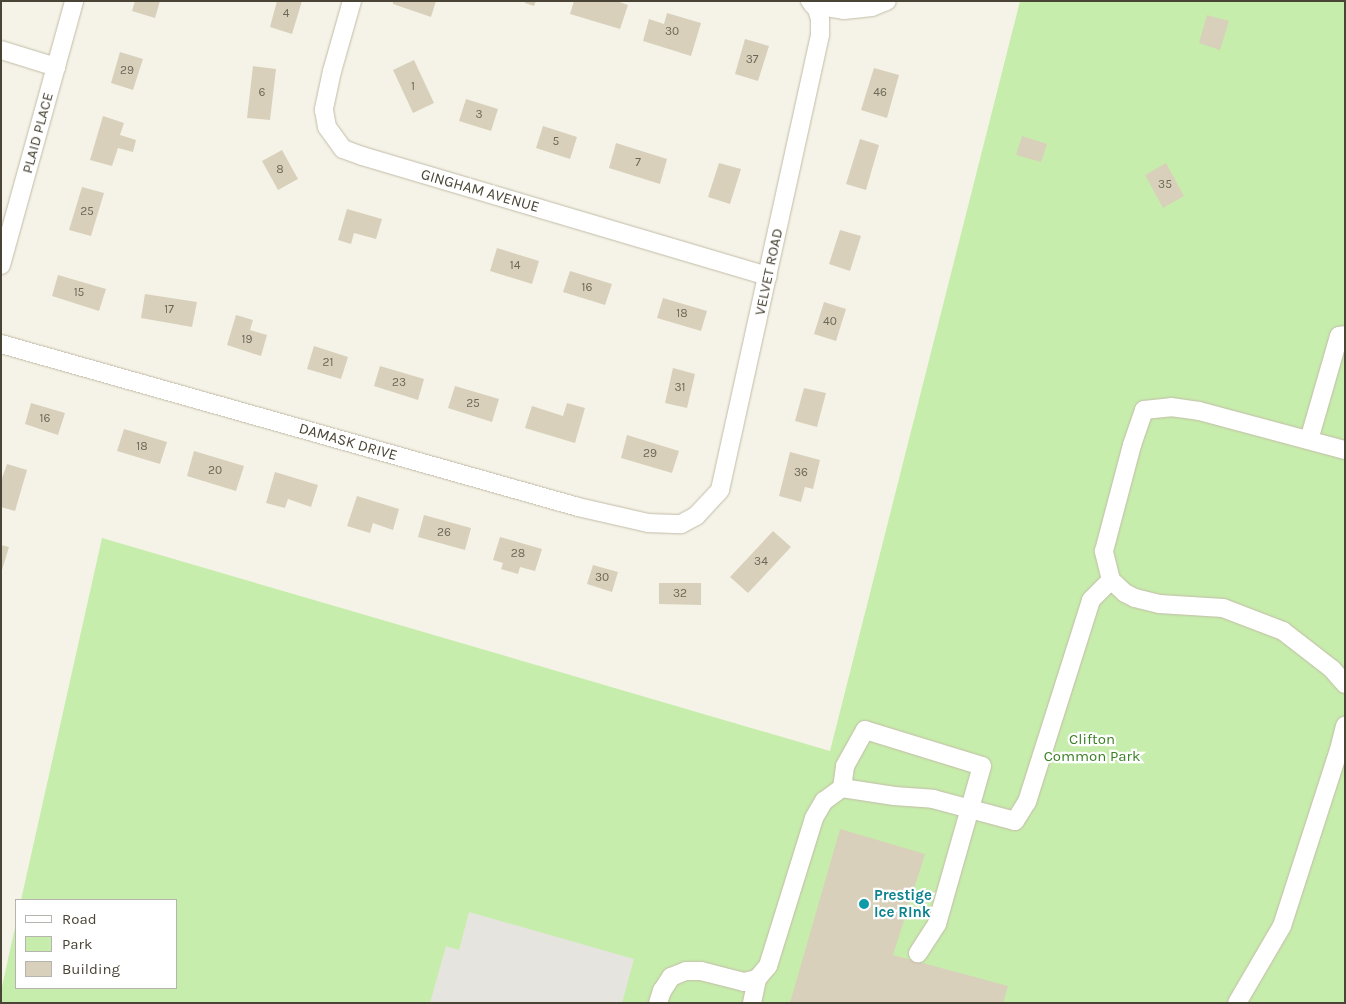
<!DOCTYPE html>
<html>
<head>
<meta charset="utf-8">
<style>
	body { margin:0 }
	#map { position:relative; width:1346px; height:1004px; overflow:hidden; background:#f5f3e7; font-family:Karla,sans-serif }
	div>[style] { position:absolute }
	.green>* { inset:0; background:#c7edac }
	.parking>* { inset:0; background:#e6e4df }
	.building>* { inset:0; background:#d8d0bb }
	.roads { filter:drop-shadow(0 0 1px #c2bca8) drop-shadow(0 0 1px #c2bca8) }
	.minor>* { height:18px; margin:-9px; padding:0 9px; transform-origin:9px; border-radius:9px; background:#fff }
	.dots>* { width:14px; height:14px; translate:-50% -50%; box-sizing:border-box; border:2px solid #fff; border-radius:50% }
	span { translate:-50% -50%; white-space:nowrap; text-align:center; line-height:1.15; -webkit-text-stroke:4.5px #fff; paint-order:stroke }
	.number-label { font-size:12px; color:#6d6756 }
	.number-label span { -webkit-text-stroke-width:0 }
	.street-label { font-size:15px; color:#494435 }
	.park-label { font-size:15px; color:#3a8122 }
	.culture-label { font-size:15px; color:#0d838f; font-weight:700 }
	.left { translate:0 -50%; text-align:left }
	.frame { position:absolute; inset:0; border:2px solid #494435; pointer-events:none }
	.legend { position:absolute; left:15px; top:899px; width:162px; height:90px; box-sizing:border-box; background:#fff; border:1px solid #b6b4ae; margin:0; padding:6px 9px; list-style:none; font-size:15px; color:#494435 }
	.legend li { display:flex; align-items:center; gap:10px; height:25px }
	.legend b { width:25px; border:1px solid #b6b4ae }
</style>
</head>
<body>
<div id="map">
	<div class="green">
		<i style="clip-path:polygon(1020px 1px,1345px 1px,1345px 1003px,1px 1003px,1px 991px,16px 923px,16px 988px,176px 988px,176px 900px,21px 900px,102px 538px,830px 751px)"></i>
	</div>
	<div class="parking">
		<i style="clip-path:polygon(469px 912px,634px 959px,622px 1003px,430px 1003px,446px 946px,459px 950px)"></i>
	</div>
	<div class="building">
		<i style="clip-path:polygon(135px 1px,160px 1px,155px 18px,132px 11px)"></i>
		<i style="clip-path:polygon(277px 1px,302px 1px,292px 34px,270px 27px)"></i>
		<i style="clip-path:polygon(393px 1px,436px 1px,431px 17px,393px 4px)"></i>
		<i style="clip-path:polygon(525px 1px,536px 1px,534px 6px,525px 3px)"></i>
		<i style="clip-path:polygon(574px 1px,617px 1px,628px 5px,620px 29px,570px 14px)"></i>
		<i style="clip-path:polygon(667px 13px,701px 23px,691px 56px,643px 41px,649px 19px,664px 24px)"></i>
		<i style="clip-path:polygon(1207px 15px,1229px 21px,1220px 50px,1199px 43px)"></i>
		<i style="clip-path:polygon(745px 39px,769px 46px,758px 81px,735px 74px)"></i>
		<i style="clip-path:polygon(120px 52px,143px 59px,133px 90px,111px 83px)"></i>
		<i style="clip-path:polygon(414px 60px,434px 103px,413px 113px,393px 70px)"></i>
		<i style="clip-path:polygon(253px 66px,276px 69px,270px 120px,247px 118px)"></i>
		<i style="clip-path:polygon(874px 68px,899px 75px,887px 118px,861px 110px)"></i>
		<i style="clip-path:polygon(466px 99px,498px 109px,491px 131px,459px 121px)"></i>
		<i style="clip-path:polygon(103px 116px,124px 123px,120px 135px,136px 140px,133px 152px,118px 148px,112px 166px,90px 160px)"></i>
		<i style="clip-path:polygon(543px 126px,577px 137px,570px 159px,536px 148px)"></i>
		<i style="clip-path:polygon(1022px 136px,1047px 144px,1041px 162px,1016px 155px)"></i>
		<i style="clip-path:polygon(860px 139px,879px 145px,866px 190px,846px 184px)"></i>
		<i style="clip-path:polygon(616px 143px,667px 159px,660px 184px,609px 168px)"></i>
		<i style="clip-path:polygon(282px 150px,298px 179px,278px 190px,262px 161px)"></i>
		<i style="clip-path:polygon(719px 163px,741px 169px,730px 204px,708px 197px)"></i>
		<i style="clip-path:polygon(1166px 163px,1184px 196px,1163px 208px,1145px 175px)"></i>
		<i style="clip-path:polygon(82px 187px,104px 193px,91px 236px,69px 230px)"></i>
		<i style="clip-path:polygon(347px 209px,382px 219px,376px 239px,354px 233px,351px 244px,338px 240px)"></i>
		<i style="clip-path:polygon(840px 230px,861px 236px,850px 271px,829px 264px)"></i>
		<i style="clip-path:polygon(497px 248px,539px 261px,532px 284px,490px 271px)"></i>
		<i style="clip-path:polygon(570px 271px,612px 284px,605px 305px,563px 292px)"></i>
		<i style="clip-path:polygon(58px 275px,106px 289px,99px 311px,52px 296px)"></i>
		<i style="clip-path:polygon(145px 294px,197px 302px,192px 327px,141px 318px)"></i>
		<i style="clip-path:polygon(663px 298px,707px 311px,701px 331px,657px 318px)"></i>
		<i style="clip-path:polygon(824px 302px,846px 309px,836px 341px,814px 334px)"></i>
		<i style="clip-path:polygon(236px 315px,253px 320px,250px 330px,267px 335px,261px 356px,227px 345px)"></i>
		<i style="clip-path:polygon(314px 346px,348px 357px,341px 379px,307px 369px)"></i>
		<i style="clip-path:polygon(380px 366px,424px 379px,418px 400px,374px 386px)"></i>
		<i style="clip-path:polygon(673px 368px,695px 374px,687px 408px,665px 403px)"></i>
		<i style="clip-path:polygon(455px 386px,499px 399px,492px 422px,448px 408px)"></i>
		<i style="clip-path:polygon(804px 388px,826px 393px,817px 427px,795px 421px)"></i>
		<i style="clip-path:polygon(31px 403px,65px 413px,58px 435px,25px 424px)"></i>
		<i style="clip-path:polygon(567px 403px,585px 408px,575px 443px,525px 428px,532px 406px,563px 416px)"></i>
		<i style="clip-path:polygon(124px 429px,167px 442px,160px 464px,117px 451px)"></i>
		<i style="clip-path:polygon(627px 435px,679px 451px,672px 473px,621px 458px)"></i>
		<i style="clip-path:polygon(194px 451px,244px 466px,236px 491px,187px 476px)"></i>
		<i style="clip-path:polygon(790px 452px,820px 460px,813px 489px,805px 487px,801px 502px,779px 496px)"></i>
		<i style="clip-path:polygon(7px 464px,27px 470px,15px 511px,1px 507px,1px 481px)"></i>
		<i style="clip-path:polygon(275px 472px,318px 485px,311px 507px,288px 499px,285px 508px,266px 503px)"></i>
		<i style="clip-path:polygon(357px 496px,399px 509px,393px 530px,373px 523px,370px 533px,347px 526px)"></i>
		<i style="clip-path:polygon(424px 515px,471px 528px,465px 550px,418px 537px)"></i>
		<i style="clip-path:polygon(773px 531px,791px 547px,748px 593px,730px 577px)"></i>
		<i style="clip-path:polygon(500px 537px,542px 549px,535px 571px,520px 567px,518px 574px,501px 569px,503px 563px,493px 560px)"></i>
		<i style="clip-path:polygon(1px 545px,9px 547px,2px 570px,1px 570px)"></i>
		<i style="clip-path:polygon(593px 565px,618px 572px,612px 592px,587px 584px)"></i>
		<i style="clip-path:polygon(659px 583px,701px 583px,701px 605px,659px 604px)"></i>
		<i style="clip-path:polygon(840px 829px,925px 854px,893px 955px,1008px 986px,1003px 1003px,790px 1003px)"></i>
	</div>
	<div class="roads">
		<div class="minor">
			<i style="left:352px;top:1px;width:73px;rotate:105.9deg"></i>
			<i style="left:332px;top:71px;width:40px;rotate:102deg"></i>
			<i style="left:324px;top:110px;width:17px;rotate:80deg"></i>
			<i style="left:327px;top:127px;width:27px;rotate:54deg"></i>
			<i style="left:343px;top:149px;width:20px;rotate:20deg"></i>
			<i style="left:362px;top:156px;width:423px;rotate:16.5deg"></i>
			<i style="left:813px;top:5px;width:31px;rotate:9deg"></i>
			<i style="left:844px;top:10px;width:28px;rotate:-6deg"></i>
			<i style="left:872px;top:7px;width:16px;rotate:-22deg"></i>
			<i style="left:1px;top:50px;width:58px;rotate:17.2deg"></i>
			<i style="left:1px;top:265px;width:274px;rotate:-74.5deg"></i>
			<i style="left:1px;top:344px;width:600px;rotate:15.77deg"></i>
			<i style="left:578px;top:507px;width:72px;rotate:12.9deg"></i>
			<i style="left:648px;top:523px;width:33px;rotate:2deg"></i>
			<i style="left:681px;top:524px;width:17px;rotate:-28deg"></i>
			<i style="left:696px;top:516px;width:35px;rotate:-47deg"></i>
			<i style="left:720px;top:490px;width:467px;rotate:-77.6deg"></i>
			<i style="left:820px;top:34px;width:15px;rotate:-90deg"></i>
			<i style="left:820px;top:19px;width:10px;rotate:-107deg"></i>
			<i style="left:817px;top:9px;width:11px;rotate:-131deg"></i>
			<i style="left:1309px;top:440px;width:108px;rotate:-73.9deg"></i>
			<i style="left:1339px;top:336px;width:6px;rotate:-9deg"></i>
			<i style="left:1111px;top:580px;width:19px;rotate:43deg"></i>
			<i style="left:1125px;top:593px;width:11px;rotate:27deg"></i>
			<i style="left:1135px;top:598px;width:25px;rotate:14deg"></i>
			<i style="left:1159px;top:604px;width:64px;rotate:3.6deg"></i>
			<i style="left:1223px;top:608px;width:64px;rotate:21deg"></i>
			<i style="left:1283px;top:631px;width:62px;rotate:37.8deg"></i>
			<i style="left:1332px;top:669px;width:20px;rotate:49deg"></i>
			<i style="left:842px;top:788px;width:22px;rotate:-82deg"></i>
			<i style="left:845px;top:766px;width:41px;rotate:-60.9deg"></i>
			<i style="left:865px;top:730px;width:122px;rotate:17.1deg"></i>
			<i style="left:982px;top:766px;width:164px;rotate:105.9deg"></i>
			<i style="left:937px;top:924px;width:35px;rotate:123deg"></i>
			<i style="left:658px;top:1003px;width:13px;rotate:-72deg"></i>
			<i style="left:662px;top:991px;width:17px;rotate:-57deg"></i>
			<i style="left:671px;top:977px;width:16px;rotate:-22deg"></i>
			<i style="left:686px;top:971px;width:15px"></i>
			<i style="left:701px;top:971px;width:44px;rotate:14.3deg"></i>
			<i style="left:744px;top:982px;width:13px;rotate:-13deg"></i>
			<i style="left:757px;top:979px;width:17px;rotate:-50deg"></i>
			<i style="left:768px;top:966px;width:155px;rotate:-72.7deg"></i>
			<i style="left:814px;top:818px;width:20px;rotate:-60deg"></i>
			<i style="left:824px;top:801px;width:22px;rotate:-36deg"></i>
			<i style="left:842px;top:788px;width:53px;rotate:8.7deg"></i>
			<i style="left:894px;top:796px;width:39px;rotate:4deg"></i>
			<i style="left:933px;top:799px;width:85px;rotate:15deg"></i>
			<i style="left:1015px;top:821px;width:22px;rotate:-58deg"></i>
			<i style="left:1027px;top:802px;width:212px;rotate:-72.4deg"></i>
			<i style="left:1091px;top:600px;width:28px;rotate:-45deg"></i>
			<i style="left:1111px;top:580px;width:30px;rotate:-104deg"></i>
			<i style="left:1104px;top:551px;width:110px;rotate:-75.2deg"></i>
			<i style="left:1132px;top:445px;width:37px;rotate:-71deg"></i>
			<i style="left:1144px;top:410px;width:27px;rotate:-6deg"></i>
			<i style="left:1171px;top:407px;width:28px;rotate:8deg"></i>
			<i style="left:1199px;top:411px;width:151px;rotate:15deg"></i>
			<i style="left:752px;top:1003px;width:25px;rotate:-78deg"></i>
			<i style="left:1237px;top:1003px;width:89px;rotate:-59.7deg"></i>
			<i style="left:1282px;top:926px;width:185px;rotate:-72.1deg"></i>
			<i style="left:1339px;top:750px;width:25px;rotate:-76deg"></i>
		</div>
	</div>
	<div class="dots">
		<i style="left:864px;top:904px;background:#0f9aa8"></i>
	</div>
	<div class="number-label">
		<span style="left:286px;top:14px">4</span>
		<span style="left:672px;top:32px">30</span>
		<span style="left:752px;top:60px">37</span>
		<span style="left:127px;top:71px">29</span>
		<span style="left:413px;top:87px">1</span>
		<span style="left:262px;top:93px">6</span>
		<span style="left:880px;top:93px">46</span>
		<span style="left:479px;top:115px">3</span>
		<span style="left:556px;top:142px">5</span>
		<span style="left:638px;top:163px">7</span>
		<span style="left:280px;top:170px">8</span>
		<span style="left:1165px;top:185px">35</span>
		<span style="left:87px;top:212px">25</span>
		<span style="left:515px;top:266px">14</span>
		<span style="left:587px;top:288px">16</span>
		<span style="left:79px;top:293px">15</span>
		<span style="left:169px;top:310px">17</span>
		<span style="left:682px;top:314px">18</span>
		<span style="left:830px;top:322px">40</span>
		<span style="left:247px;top:340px">19</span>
		<span style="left:328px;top:363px">21</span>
		<span style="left:399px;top:383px">23</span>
		<span style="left:680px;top:388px">31</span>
		<span style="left:473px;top:404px">25</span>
		<span style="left:45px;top:419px">16</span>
		<span style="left:142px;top:447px">18</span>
		<span style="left:650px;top:454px">29</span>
		<span style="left:215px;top:471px">20</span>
		<span style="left:801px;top:473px">36</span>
		<span style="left:444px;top:533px">26</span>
		<span style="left:518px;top:554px">28</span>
		<span style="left:761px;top:562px">34</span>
		<span style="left:602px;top:578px">30</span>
		<span style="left:680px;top:594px">32</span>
	</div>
	<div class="street-label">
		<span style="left:38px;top:133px;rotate:-75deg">PLAID PLACE</span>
		<span style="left:480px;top:191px;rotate:16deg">GINGHAM AVENUE</span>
		<span style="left:769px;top:272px;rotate:-78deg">VELVET ROAD</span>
		<span style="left:348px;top:442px;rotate:16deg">DAMASK DRIVE</span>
	</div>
	<div class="park-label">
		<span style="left:1092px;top:748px">Clifton<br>Common Park</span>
	</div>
	<div class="culture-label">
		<span class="left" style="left:874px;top:904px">Prestige<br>Ice RInk</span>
	</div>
	<div class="frame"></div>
	<ul class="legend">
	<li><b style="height:6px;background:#fff"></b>Road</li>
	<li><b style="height:14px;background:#c7edac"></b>Park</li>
	<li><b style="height:14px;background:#d8d0bb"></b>Building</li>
	</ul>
</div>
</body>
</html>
